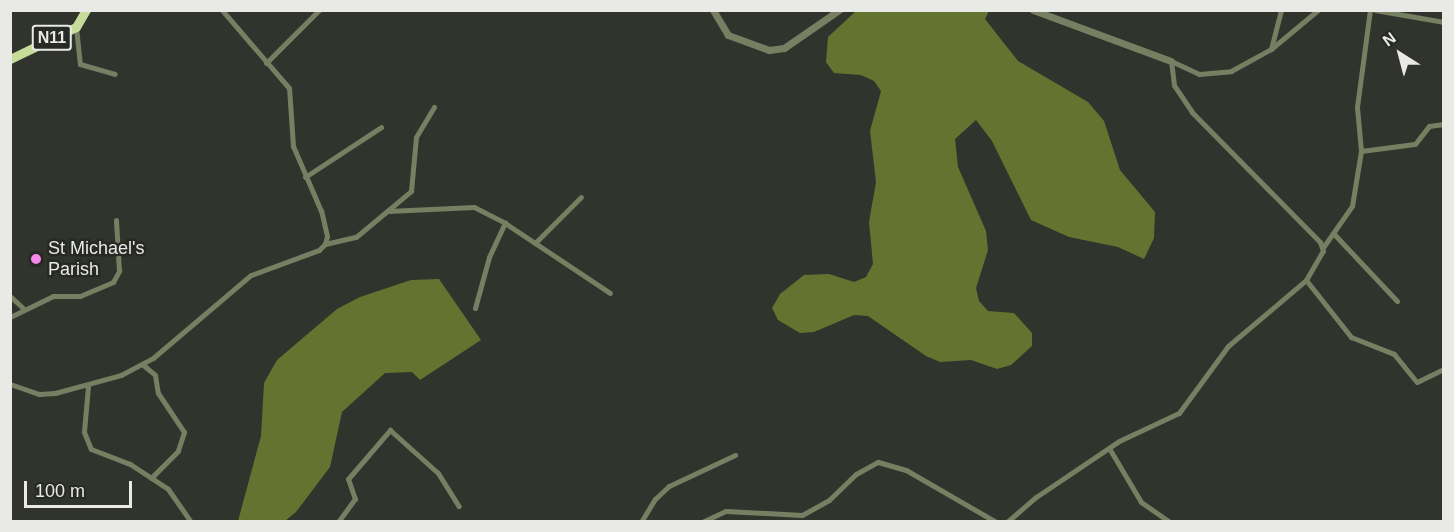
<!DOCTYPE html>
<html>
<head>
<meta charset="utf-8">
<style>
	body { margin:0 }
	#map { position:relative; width:1454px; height:532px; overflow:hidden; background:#31332d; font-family:Helvetica,sans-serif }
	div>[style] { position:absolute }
	.forest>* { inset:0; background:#647430 }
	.minor>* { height:5px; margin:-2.5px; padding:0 2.5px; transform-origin:2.5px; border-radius:2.5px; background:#777f63 }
	.tertiary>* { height:7px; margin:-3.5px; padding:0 3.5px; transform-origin:3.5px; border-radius:3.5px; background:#777f63 }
	.trunk>* { height:9px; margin:-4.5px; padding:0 4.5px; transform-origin:4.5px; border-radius:4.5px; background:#c8dc9a }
	.dots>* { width:16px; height:16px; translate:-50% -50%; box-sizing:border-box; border:3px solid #272924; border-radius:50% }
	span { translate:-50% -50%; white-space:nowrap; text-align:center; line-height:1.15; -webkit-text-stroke:5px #272924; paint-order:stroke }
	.shield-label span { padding:2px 4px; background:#272924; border:2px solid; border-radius:4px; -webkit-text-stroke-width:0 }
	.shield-label { font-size:16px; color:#e9eae6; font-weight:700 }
	.poi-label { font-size:18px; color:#e9eae6 }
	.left { translate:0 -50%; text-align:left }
	.frame { position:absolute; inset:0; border:12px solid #e9eae6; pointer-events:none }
	.north { position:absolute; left:1370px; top:24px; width:60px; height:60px; -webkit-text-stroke:4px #272924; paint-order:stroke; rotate:324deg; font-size:16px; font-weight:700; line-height:24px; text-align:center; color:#e9eae6 }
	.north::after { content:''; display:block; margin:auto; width:21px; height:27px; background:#e9eae6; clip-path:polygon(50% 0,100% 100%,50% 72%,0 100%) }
	.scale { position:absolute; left:24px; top:481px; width:108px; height:27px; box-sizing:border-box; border:3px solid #e9eae6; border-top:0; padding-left:8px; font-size:18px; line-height:21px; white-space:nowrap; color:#e9eae6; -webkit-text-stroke:4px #272924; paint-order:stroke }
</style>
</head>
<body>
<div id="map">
	<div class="forest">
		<i style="clip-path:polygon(856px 11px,989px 11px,985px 19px,1018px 61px,1088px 102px,1104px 121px,1120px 170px,1155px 212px,1154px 238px,1144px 259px,1118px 247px,1069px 237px,1031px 220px,992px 141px,976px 120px,955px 139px,958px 167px,986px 231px,988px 250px,976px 288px,979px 301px,988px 311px,1014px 313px,1032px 333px,1032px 346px,1011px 365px,997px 369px,971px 360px,940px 362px,926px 356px,868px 316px,854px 315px,814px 332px,800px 333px,778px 320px,772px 308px,780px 294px,804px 275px,829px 274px,854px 282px,866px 277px,873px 264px,869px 222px,876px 182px,870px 131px,881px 91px,874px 81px,861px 75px,834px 73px,826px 62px,828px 37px)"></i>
		<i style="clip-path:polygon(439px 279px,481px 340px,420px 380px,412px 372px,385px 373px,342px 412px,330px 467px,296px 512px,285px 521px,238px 521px,261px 436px,264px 383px,277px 360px,337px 309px,360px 297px,411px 280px)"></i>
	</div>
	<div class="minor">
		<i style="left:1375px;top:10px;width:70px;rotate:9.9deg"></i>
		<i style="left:76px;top:27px;width:37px;rotate:84deg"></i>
		<i style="left:80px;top:64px;width:36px;rotate:16deg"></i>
		<i style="left:1271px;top:49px;width:40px;rotate:-75.6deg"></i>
		<i style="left:1171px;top:61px;width:31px;rotate:25deg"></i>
		<i style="left:1199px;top:74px;width:32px;rotate:-5deg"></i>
		<i style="left:1231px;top:71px;width:46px;rotate:-28.8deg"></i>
		<i style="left:1271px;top:49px;width:61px;rotate:-39.7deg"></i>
		<i style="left:266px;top:63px;width:75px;rotate:-45deg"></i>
		<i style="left:1361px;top:151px;width:54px;rotate:-7.4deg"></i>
		<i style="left:1415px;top:144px;width:23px;rotate:-52deg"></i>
		<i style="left:1429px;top:126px;width:15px;rotate:-8deg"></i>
		<i style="left:305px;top:177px;width:91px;rotate:-33.3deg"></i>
		<i style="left:388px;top:211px;width:86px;rotate:-2.7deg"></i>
		<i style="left:474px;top:207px;width:35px;rotate:27deg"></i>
		<i style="left:505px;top:223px;width:126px;rotate:33.7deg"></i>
		<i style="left:1334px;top:234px;width:92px;rotate:46.8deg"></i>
		<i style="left:535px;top:243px;width:65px;rotate:-45deg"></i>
		<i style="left:325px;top:244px;width:32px;rotate:-13deg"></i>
		<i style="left:356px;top:237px;width:72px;rotate:-39.9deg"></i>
		<i style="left:411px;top:191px;width:54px;rotate:-84.7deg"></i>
		<i style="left:416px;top:137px;width:35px;rotate:-59deg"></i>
		<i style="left:1324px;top:246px;width:49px;rotate:-55deg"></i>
		<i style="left:1352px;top:206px;width:56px;rotate:-80.7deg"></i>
		<i style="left:1361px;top:151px;width:44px;rotate:-95.2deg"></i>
		<i style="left:1357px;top:107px;width:98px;rotate:-82.4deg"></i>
		<i style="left:1306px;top:280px;width:73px;rotate:51.7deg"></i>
		<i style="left:1351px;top:337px;width:46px;rotate:21.6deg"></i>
		<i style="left:1394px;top:354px;width:36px;rotate:51deg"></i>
		<i style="left:1417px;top:382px;width:30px;rotate:-26deg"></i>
		<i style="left:10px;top:296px;width:18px;rotate:43deg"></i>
		<i style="left:475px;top:308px;width:53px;rotate:-74.6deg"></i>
		<i style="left:489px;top:257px;width:38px;rotate:-65deg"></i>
		<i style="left:10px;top:317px;width:48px;rotate:-26deg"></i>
		<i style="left:53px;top:296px;width:27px"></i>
		<i style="left:80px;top:296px;width:36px;rotate:-23deg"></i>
		<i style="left:113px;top:282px;width:13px;rotate:-61deg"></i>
		<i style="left:119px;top:271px;width:51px;rotate:-93.4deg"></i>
		<i style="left:142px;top:364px;width:17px;rotate:40deg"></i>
		<i style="left:155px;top:375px;width:18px;rotate:81deg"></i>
		<i style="left:158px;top:393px;width:47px;rotate:56.3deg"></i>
		<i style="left:184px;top:432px;width:20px;rotate:108deg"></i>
		<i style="left:178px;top:451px;width:38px;rotate:135deg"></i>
		<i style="left:10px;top:384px;width:31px;rotate:19deg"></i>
		<i style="left:39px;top:394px;width:16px;rotate:-4deg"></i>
		<i style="left:55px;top:393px;width:68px;rotate:-15.3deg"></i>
		<i style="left:121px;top:375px;width:36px;rotate:-28deg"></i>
		<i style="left:153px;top:358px;width:128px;rotate:-40.3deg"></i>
		<i style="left:251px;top:275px;width:72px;rotate:-20.2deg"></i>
		<i style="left:319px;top:250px;width:8px;rotate:-45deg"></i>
		<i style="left:325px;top:244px;width:8px;rotate:-76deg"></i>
		<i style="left:327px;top:236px;width:26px;rotate:-103deg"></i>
		<i style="left:321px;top:211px;width:71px;rotate:-113.3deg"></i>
		<i style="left:293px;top:146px;width:58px;rotate:-93.9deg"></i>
		<i style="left:289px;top:88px;width:103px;rotate:-130.7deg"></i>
		<i style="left:88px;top:386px;width:46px;rotate:95deg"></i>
		<i style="left:84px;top:432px;width:18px;rotate:68deg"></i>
		<i style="left:91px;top:449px;width:42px;rotate:21deg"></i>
		<i style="left:130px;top:464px;width:45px;rotate:33.3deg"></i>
		<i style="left:168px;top:489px;width:40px;rotate:55.1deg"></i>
		<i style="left:1109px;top:448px;width:63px;rotate:59.3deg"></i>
		<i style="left:1141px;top:502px;width:35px;rotate:35deg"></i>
		<i style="left:338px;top:522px;width:29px;rotate:-54deg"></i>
		<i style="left:355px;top:499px;width:21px;rotate:-109deg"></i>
		<i style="left:348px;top:479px;width:65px;rotate:-49.4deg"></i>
		<i style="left:390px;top:430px;width:64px;rotate:41.9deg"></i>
		<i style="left:438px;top:473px;width:39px;rotate:58deg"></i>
		<i style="left:641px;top:522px;width:27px;rotate:-59deg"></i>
		<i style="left:655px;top:499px;width:19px;rotate:-43deg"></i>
		<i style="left:669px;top:486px;width:73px;rotate:-25.2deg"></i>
		<i style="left:702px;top:522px;width:26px;rotate:-25deg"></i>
		<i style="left:726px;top:511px;width:76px;rotate:3deg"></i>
		<i style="left:802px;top:515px;width:31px;rotate:-29deg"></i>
		<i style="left:829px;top:500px;width:37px;rotate:-44deg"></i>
		<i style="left:856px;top:474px;width:25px;rotate:-29deg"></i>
		<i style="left:878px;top:462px;width:29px;rotate:16deg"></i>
		<i style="left:906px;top:470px;width:104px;rotate:30deg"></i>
		<i style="left:1007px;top:522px;width:38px;rotate:-41deg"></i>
		<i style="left:1036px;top:497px;width:100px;rotate:-34deg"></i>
		<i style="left:1119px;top:441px;width:66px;rotate:-25deg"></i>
		<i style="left:1179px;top:413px;width:83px;rotate:-53.8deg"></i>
		<i style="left:1228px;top:346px;width:102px;rotate:-40.2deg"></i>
		<i style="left:1306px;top:280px;width:34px;rotate:-60deg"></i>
		<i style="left:1323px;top:251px;width:9px;rotate:-108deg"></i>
		<i style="left:1320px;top:242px;width:182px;rotate:-134.6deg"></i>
		<i style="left:1192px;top:112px;width:32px;rotate:-124deg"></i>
		<i style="left:1174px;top:85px;width:24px;rotate:-97deg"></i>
	</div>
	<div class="tertiary">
		<i style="left:713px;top:10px;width:29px;rotate:59deg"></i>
		<i style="left:728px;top:35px;width:44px;rotate:20.1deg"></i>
		<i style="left:769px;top:50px;width:15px;rotate:-8deg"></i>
		<i style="left:784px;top:48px;width:67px;rotate:-34.6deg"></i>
		<i style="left:1033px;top:10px;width:147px;rotate:20.3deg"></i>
	</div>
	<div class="trunk">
		<i style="left:10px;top:59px;width:73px;rotate:-25.9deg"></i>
		<i style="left:76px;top:27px;width:20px;rotate:-60deg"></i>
	</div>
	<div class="dots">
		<i style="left:36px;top:259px;background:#f788eb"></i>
	</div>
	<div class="shield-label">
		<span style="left:52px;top:38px">N11</span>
	</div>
	<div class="poi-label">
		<span class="left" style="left:48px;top:259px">St Michael's<br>Parish</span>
	</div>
	<div class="frame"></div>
	<div class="north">N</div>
	<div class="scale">100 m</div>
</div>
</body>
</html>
